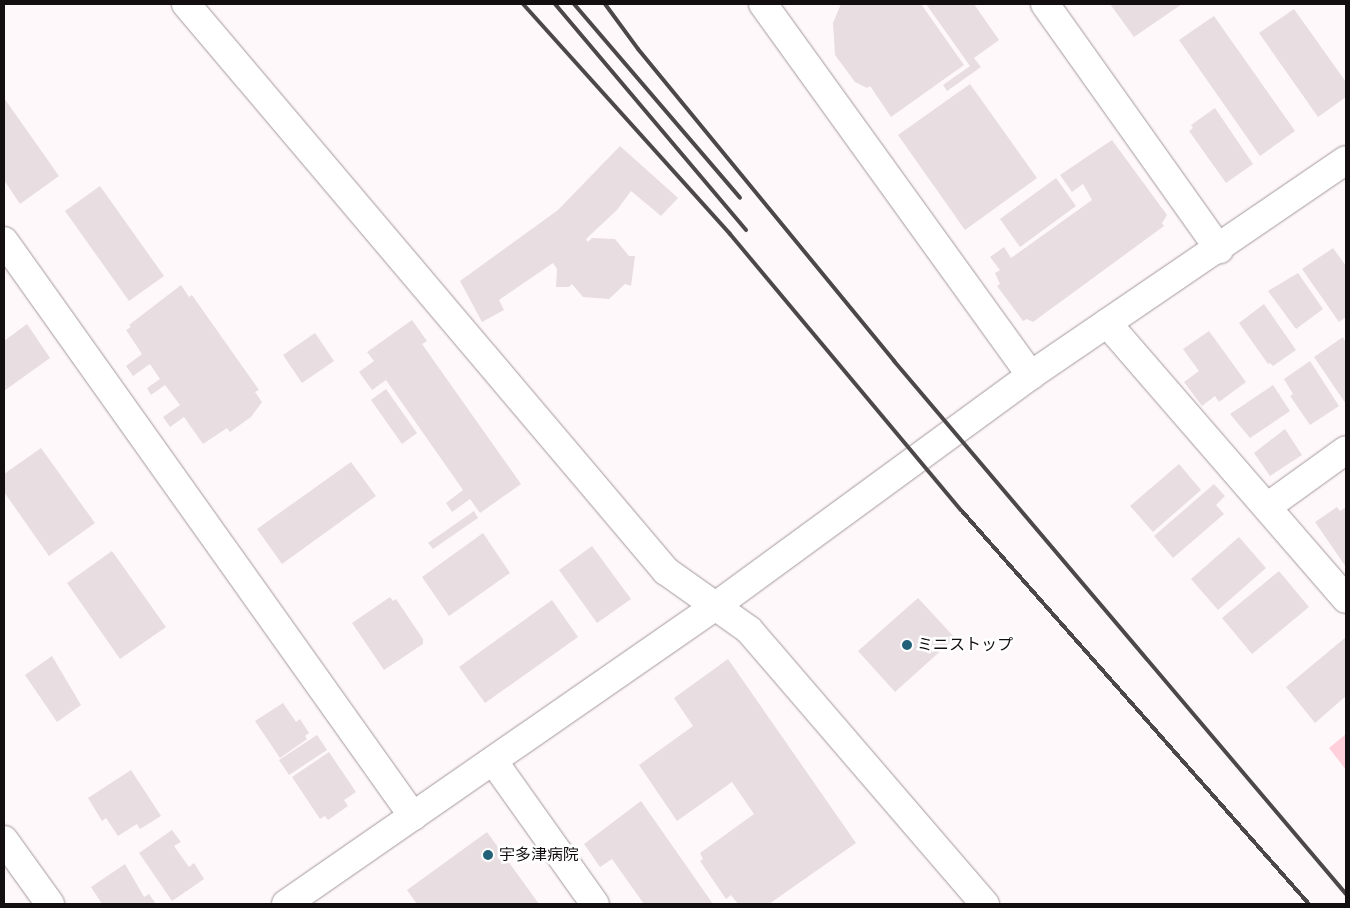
<!DOCTYPE html>
<html>
<head>
<meta charset="utf-8">
<style>
	body { margin:0 }
	#map { position:relative; width:1350px; height:908px; overflow:hidden; background:#fff8fa; font-family:"Fira Sans Condensed","Noto Sans JP",sans-serif }
	div>[style] { position:absolute }
	.green>* { inset:0; background:#ffd0dc }
	.building>* { inset:0; background:#e8dde0 }
	.roads { filter:drop-shadow(0 0 1px #a3989b) drop-shadow(0 0 1px #a3989b) }
	.minor>* { height:28px; margin:-14px; padding:0 14px; transform-origin:14px; border-radius:14px; background:#fff }
	.tertiary>* { height:28px; margin:-14px; padding:0 14px; transform-origin:14px; border-radius:14px; background:#fff }
	.rail>* { height:4px; margin:-2px; padding:0 2px; transform-origin:2px; border-radius:2px; background:#4c4748 }
	.dots>* { width:14px; height:14px; translate:-50% -50%; box-sizing:border-box; border:2px solid #fff; border-radius:50% }
	span { translate:-50% -50%; white-space:nowrap; text-align:center; line-height:1.15; -webkit-text-stroke:5px #fff; paint-order:stroke }
	.poi-label { font-size:16px; color:#130f10 }
	.left { translate:0 -50%; text-align:left }
	.frame { position:absolute; inset:0; border:5px solid #130f10; pointer-events:none }
</style>
</head>
<body>
<div id="map">
	<div class="green">
		<i style="clip-path:polygon(1346px 734px,1346px 770px,1329px 748px)"></i>
	</div>
	<div class="building">
		<i style="clip-path:polygon(841px 4px,921px 4px,964px 65px,891px 117px,870px 86px,867px 88px,855px 82px,835px 55px,833px 23px)"></i>
		<i style="clip-path:polygon(926px 4px,974px 4px,999px 40px,974px 58px,981px 67px,947px 91px,943px 85px,970px 66px)"></i>
		<i style="clip-path:polygon(1110px 4px,1182px 4px,1134px 37px)"></i>
		<i style="clip-path:polygon(1294px 9px,1346px 82px,1346px 97px,1318px 117px,1259px 33px)"></i>
		<i style="clip-path:polygon(1214px 16px,1295px 131px,1260px 156px,1179px 40px)"></i>
		<i style="clip-path:polygon(970px 84px,1037px 178px,965px 230px,898px 135px)"></i>
		<i style="clip-path:polygon(4px 98px,59px 176px,20px 204px,4px 180px)"></i>
		<i style="clip-path:polygon(1215px 108px,1253px 164px,1226px 183px,1189px 131px,1193px 128px,1191px 125px)"></i>
		<i style="clip-path:polygon(1112px 140px,1167px 215px,1162px 223px,1164px 226px,1033px 322px,1027px 319px,1023px 321px,997px 286px,1000px 284px,995px 273px,1000px 270px,990px 257px,1004px 247px,1011px 258px,1092px 200px,1083px 184px,1072px 192px,1060px 175px)"></i>
		<i style="clip-path:polygon(620px 146px,678px 198px,661px 216px,631px 191px,617px 210px,586px 239px,588px 242px,592px 238px,615px 239px,629px 256px,635px 256px,631px 286px,625px 284px,609px 299px,583px 297px,572px 284px,569px 287px,556px 287px,557px 269px,553px 263px,499px 300px,504px 310px,482px 322px,460px 281px,558px 210px)"></i>
		<i style="clip-path:polygon(1056px 178px,1076px 206px,1020px 247px,1000px 219px)"></i>
		<i style="clip-path:polygon(100px 186px,164px 276px,129px 301px,65px 211px)"></i>
		<i style="clip-path:polygon(1333px 248px,1346px 266px,1346px 317px,1339px 322px,1302px 269px)"></i>
		<i style="clip-path:polygon(1298px 273px,1323px 309px,1296px 329px,1268px 291px)"></i>
		<i style="clip-path:polygon(181px 285px,189px 297px,192px 295px,259px 390px,255px 392px,262px 402px,251px 417px,230px 432px,227px 428px,203px 444px,184px 417px,170px 427px,163px 417px,180px 405px,165px 385px,151px 395px,147px 388px,160px 379px,150px 364px,133px 376px,126px 366px,142px 354px,126px 330px,131px 327px,129px 325px)"></i>
		<i style="clip-path:polygon(1264px 304px,1296px 350px,1273px 366px,1270px 363px,1268px 364px,1239px 323px)"></i>
		<i style="clip-path:polygon(412px 320px,427px 341px,422px 344px,521px 484px,480px 513px,470px 499px,452px 512px,446px 503px,463px 490px,386px 380px,372px 390px,359px 372px,374px 361px,367px 352px)"></i>
		<i style="clip-path:polygon(27px 324px,50px 358px,4px 391px,4px 341px)"></i>
		<i style="clip-path:polygon(1209px 331px,1246px 382px,1219px 402px,1215px 396px,1202px 406px,1184px 382px,1199px 371px,1183px 349px)"></i>
		<i style="clip-path:polygon(315px 333px,334px 361px,302px 383px,283px 355px)"></i>
		<i style="clip-path:polygon(1343px 337px,1346px 343px,1346px 404px,1314px 357px)"></i>
		<i style="clip-path:polygon(1310px 361px,1339px 406px,1310px 425px,1290px 396px,1293px 394px,1284px 379px)"></i>
		<i style="clip-path:polygon(1273px 385px,1290px 411px,1250px 438px,1230px 414px)"></i>
		<i style="clip-path:polygon(386px 389px,417px 433px,402px 444px,371px 400px)"></i>
		<i style="clip-path:polygon(1285px 429px,1302px 455px,1270px 476px,1254px 453px)"></i>
		<i style="clip-path:polygon(41px 448px,95px 523px,49px 556px,4px 492px,4px 474px)"></i>
		<i style="clip-path:polygon(351px 462px,376px 496px,282px 564px,257px 529px)"></i>
		<i style="clip-path:polygon(1179px 464px,1201px 490px,1153px 532px,1130px 506px)"></i>
		<i style="clip-path:polygon(1214px 484px,1225px 496px,1216px 505px,1224px 514px,1173px 558px,1154px 536px)"></i>
		<i style="clip-path:polygon(1337px 507px,1340px 511px,1346px 507px,1346px 567px,1315px 522px)"></i>
		<i style="clip-path:polygon(474px 511px,478px 518px,433px 549px,428px 543px)"></i>
		<i style="clip-path:polygon(483px 533px,510px 573px,449px 616px,422px 577px)"></i>
		<i style="clip-path:polygon(1239px 537px,1266px 568px,1218px 610px,1191px 579px)"></i>
		<i style="clip-path:polygon(592px 546px,631px 599px,597px 623px,559px 570px)"></i>
		<i style="clip-path:polygon(112px 551px,166px 627px,120px 659px,67px 583px)"></i>
		<i style="clip-path:polygon(1279px 571px,1309px 607px,1252px 654px,1222px 618px)"></i>
		<i style="clip-path:polygon(390px 597px,393px 601px,396px 599px,423px 639px,423px 644px,384px 670px,352px 623px)"></i>
		<i style="clip-path:polygon(918px 598px,955px 638px,895px 692px,858px 651px)"></i>
		<i style="clip-path:polygon(552px 600px,578px 637px,485px 703px,459px 667px)"></i>
		<i style="clip-path:polygon(1346px 637px,1346px 696px,1315px 723px,1286px 687px)"></i>
		<i style="clip-path:polygon(52px 656px,81px 705px,57px 722px,25px 675px)"></i>
		<i style="clip-path:polygon(728px 659px,856px 843px,769px 904px,738px 904px,731px 895px,726px 899px,700px 861px,703px 859px,700px 853px,754px 814px,732px 782px,677px 821px,639px 765px,693px 726px,674px 698px)"></i>
		<i style="clip-path:polygon(283px 703px,296px 722px,300px 719px,309px 733px,305px 736px,307px 739px,280px 758px,255px 721px)"></i>
		<i style="clip-path:polygon(317px 735px,327px 750px,289px 775px,279px 760px)"></i>
		<i style="clip-path:polygon(329px 752px,356px 792px,344px 800px,348px 806px,328px 820px,325px 816px,320px 819px,292px 777px)"></i>
		<i style="clip-path:polygon(131px 770px,161px 816px,140px 829px,137px 824px,118px 836px,106px 818px,102px 821px,88px 798px)"></i>
		<i style="clip-path:polygon(641px 801px,713px 904px,644px 904px,612px 859px,600px 867px,584px 844px)"></i>
		<i style="clip-path:polygon(172px 830px,181px 842px,174px 846px,189px 867px,194px 863px,204px 879px,172px 901px,139px 853px)"></i>
		<i style="clip-path:polygon(487px 832px,539px 904px,417px 904px,407px 890px)"></i>
		<i style="clip-path:polygon(125px 864px,144px 897px,149px 894px,156px 904px,102px 904px,91px 887px)"></i>
	</div>
	<div class="roads">
		<div class="minor">
			<i style="left:763px;top:4px;width:458px;rotate:54.2deg"></i>
			<i style="left:1045px;top:4px;width:301px;rotate:54.6deg"></i>
			<i style="left:1107px;top:323px;width:365px;rotate:49.1deg"></i>
			<i style="left:1267px;top:507px;width:97px;rotate:-35.8deg"></i>
			<i style="left:494px;top:762px;width:174px;rotate:54.6deg"></i>
		</div>
		<div class="tertiary">
			<i style="left:186px;top:4px;width:743px;rotate:49.75deg"></i>
			<i style="left:666px;top:571px;width:102px;rotate:35.4deg"></i>
			<i style="left:749px;top:630px;width:362px;rotate:49.3deg"></i>
			<i style="left:4px;top:241px;width:706px;rotate:54.58deg"></i>
			<i style="left:4px;top:840px;width:79px;rotate:54.3deg"></i>
			<i style="left:286px;top:904px;width:525px;rotate:-34.75deg"></i>
			<i style="left:717px;top:605px;width:389px;rotate:-36.2deg"></i>
			<i style="left:1031px;top:375px;width:381px;rotate:-34.3deg"></i>
		</div>
	</div>
	<div class="rail">
		<i style="left:523px;top:4px;width:309px;rotate:48deg"></i>
		<i style="left:730px;top:234px;width:360px;rotate:50.1deg"></i>
		<i style="left:961px;top:510px;width:526px;rotate:48.55deg"></i>
		<i style="left:555px;top:4px;width:296px;rotate:49.8deg"></i>
		<i style="left:574px;top:4px;width:255px;rotate:49.4deg"></i>
		<i style="left:605px;top:4px;width:56px;rotate:53.7deg"></i>
		<i style="left:638px;top:49px;width:404px;rotate:50.6deg"></i>
		<i style="left:894px;top:361px;width:699px;rotate:49.7deg"></i>
	</div>
	<div class="dots">
		<i style="left:907px;top:645px;background:#236178"></i>
		<i style="left:488px;top:855px;background:#236178"></i>
	</div>
	<div class="poi-label">
		<span class="left" style="left:917px;top:645px">ミニストップ</span>
		<span class="left" style="left:499px;top:855px">宇多津病院</span>
	</div>
	<div class="frame"></div>
</div>
</body>
</html>
